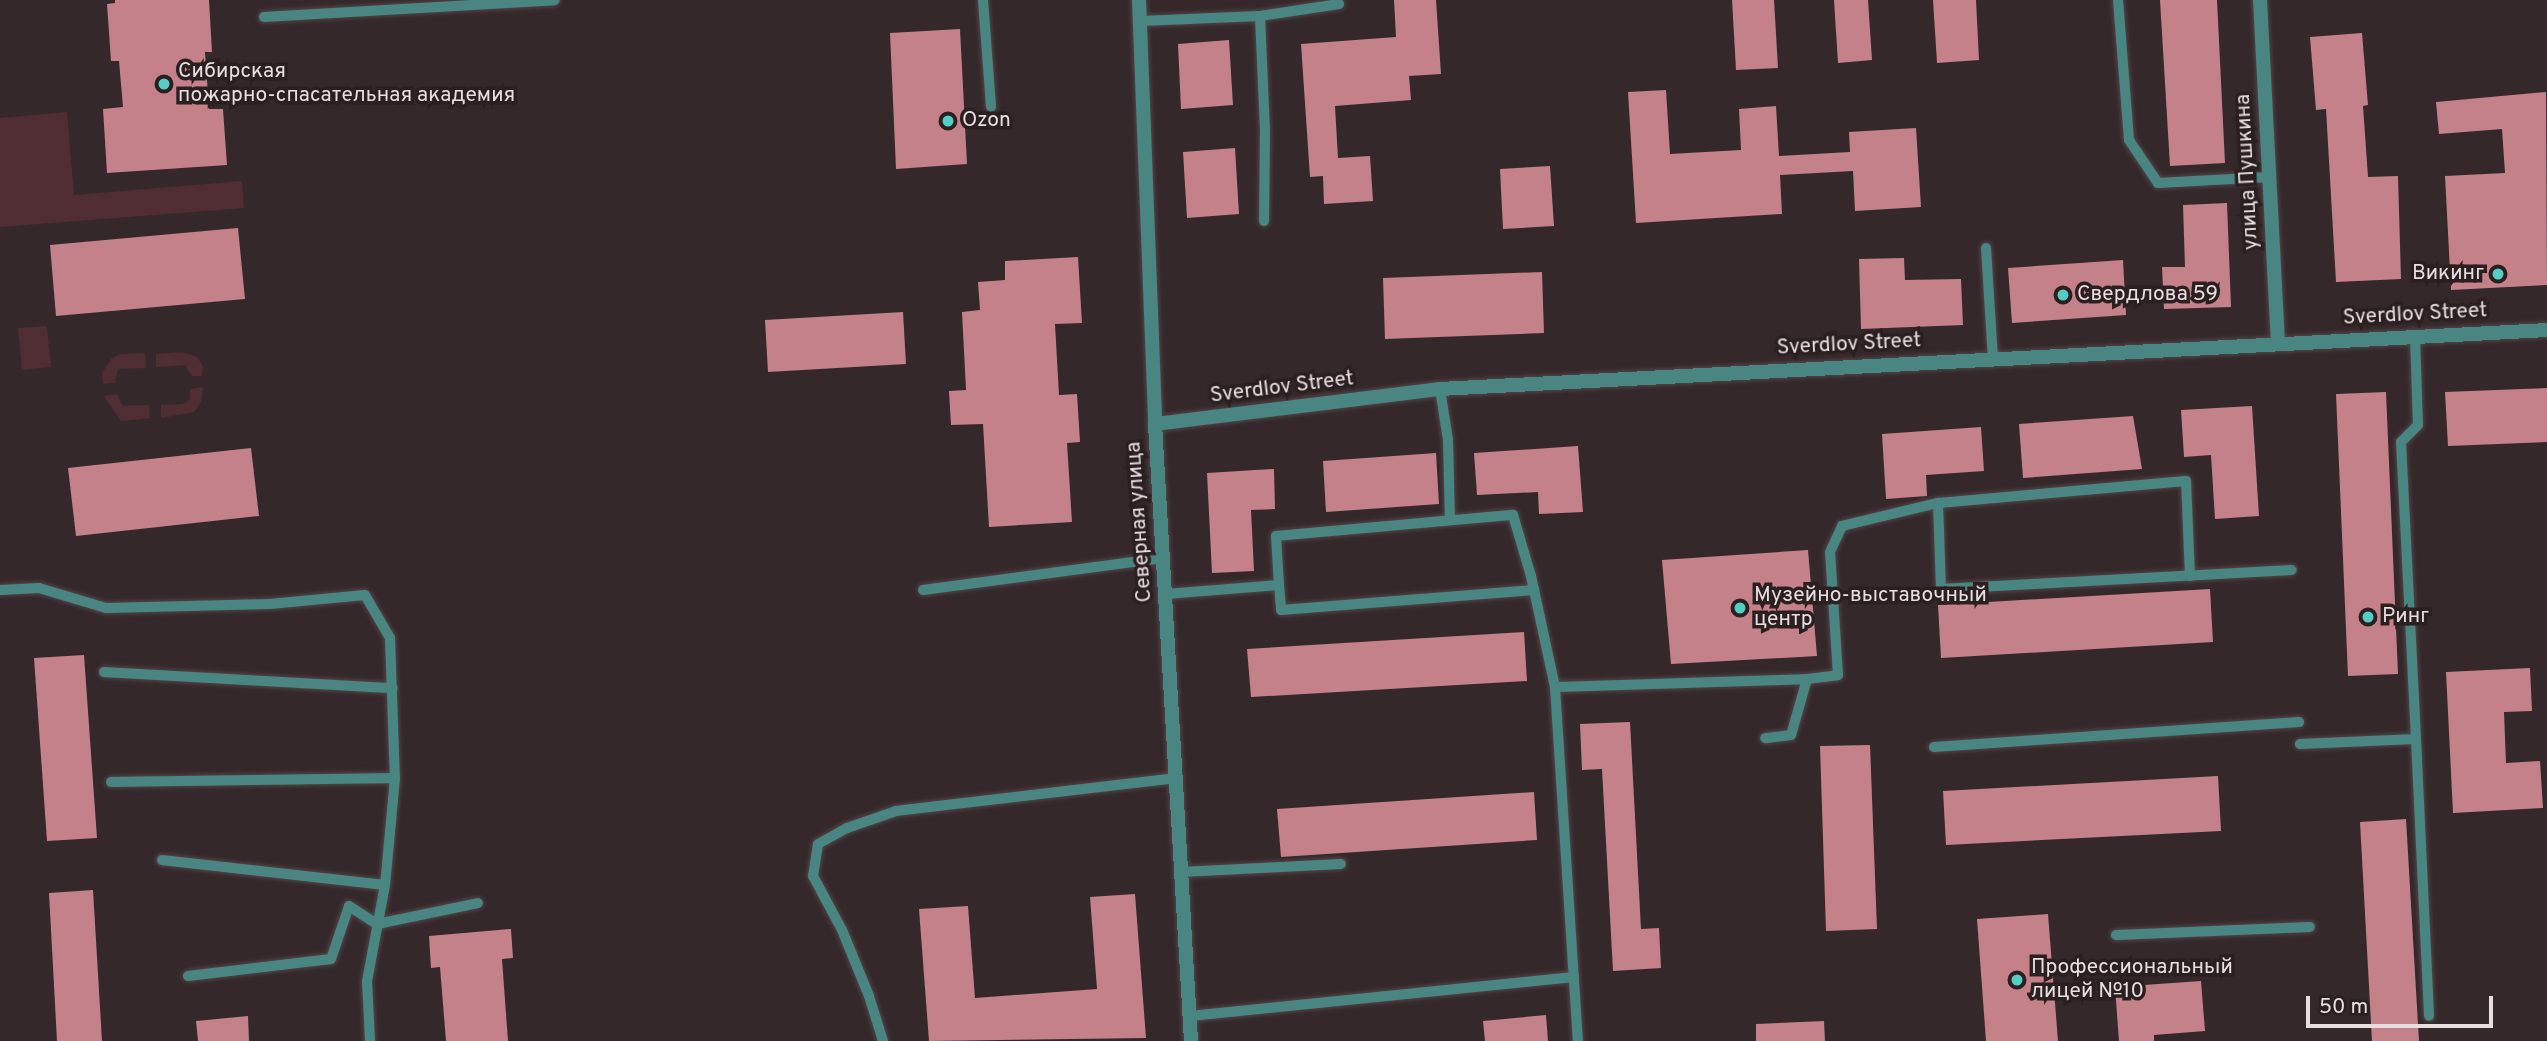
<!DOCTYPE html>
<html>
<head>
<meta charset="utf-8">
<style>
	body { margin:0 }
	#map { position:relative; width:2547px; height:1041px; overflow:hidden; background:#35282a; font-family:Overpass,sans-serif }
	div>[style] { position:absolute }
	.green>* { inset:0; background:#4f2d32 }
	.building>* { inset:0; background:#c4818a }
	.roads { filter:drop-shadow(0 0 2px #514547) drop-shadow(0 0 2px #514547) }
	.service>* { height:10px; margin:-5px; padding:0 5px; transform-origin:5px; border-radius:5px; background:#498682 }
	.minor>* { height:14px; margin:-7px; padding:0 7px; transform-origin:7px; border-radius:7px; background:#498682 }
	.tertiary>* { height:14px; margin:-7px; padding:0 7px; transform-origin:7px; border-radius:7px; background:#498682 }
	.dots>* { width:19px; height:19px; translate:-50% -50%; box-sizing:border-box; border:4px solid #2b1f20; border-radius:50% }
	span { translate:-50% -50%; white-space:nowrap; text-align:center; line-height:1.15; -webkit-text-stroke:7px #2b1f20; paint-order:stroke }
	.poi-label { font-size:21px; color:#e7dedf }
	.left { translate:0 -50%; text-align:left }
	.right { translate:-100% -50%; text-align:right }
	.street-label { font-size:21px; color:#e7dedf }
	.scale { position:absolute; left:2306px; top:996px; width:187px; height:32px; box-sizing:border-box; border:4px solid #e7dedf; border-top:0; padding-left:9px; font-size:21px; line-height:24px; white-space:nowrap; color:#e7dedf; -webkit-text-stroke:5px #2b1f20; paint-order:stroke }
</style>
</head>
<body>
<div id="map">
	<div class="green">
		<i style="clip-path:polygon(67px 112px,74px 195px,242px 181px,244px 208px,0 227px,0 118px)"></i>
		<i style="clip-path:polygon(47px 326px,51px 367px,22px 370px,18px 328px)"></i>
		<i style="clip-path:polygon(182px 352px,197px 357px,203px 366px,202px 376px,192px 376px,185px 365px,156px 367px,156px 354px)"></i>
		<i style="clip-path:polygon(145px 353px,146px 368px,118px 369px,115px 383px,103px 384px,102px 373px,111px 359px,121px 354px)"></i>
		<i style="clip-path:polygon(203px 387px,201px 402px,194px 412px,161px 418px,161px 405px,183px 404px,190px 399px,190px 389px)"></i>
		<i style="clip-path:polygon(117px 394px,123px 406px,149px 405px,150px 418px,121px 421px,104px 396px)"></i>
	</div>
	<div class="building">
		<i style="clip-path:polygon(115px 0,209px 0,212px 52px,205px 52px,209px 109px,223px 109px,227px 165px,107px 173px,103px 109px,123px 107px,119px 61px,111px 61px,107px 4px,115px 3px)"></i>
		<i style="clip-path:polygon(1394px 0,1436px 0,1441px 74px,1409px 76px,1411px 100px,1335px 106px,1338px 158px,1370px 156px,1373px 201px,1324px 204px,1323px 176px,1310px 177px,1301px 44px,1396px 37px)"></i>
		<i style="clip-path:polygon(1732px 0,1774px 0,1778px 68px,1736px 70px)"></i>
		<i style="clip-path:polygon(1834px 0,1868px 0,1872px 60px,1838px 63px)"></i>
		<i style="clip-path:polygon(1933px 0,1976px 0,1979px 60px,1937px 63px)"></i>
		<i style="clip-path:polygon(2160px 0,2217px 0,2225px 163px,2170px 166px)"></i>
		<i style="clip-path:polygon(960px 29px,967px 164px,896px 169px,890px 33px)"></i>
		<i style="clip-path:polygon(2362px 33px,2368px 105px,2363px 106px,2368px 177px,2398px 176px,2401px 279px,2336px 282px,2326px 109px,2316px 110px,2310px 37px)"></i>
		<i style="clip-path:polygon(1229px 40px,1233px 105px,1181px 109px,1178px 44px)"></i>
		<i style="clip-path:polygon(1666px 90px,1670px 154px,1741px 150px,1739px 109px,1776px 106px,1779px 156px,1850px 152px,1849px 132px,1916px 128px,1921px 207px,1855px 211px,1853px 171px,1780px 175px,1782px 214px,1636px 223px,1628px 92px)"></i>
		<i style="clip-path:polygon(2546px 92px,2547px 285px,2451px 290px,2445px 176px,2505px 173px,2502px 129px,2439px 134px,2436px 102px)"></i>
		<i style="clip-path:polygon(1235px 148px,1239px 214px,1187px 218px,1183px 152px)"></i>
		<i style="clip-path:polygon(1550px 166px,1554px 226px,1503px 229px,1500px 169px)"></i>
		<i style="clip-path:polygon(2227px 203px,2231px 307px,2164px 309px,2162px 267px,2185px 267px,2183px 205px)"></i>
		<i style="clip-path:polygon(238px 228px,245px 299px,56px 316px,50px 245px)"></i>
		<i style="clip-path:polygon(1078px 257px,1082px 323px,1055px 324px,1059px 395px,1077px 394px,1080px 442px,1067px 443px,1072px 522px,989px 527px,983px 424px,951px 425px,949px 391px,966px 390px,962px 312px,980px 310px,978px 282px,1005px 280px,1005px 261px)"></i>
		<i style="clip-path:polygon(1904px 258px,1905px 280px,1961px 279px,1963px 325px,1861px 329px,1859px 259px)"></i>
		<i style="clip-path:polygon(2123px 260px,2126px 315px,2012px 323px,2008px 268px)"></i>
		<i style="clip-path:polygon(1542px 272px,1544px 333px,1385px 339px,1383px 278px)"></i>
		<i style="clip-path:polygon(903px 312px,906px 364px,768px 372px,765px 320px)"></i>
		<i style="clip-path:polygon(2547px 388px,2547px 442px,2448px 446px,2445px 392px)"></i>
		<i style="clip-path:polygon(2386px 392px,2398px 674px,2348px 676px,2336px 394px)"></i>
		<i style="clip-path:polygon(2252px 406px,2259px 516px,2215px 519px,2211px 455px,2184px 457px,2181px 410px)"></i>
		<i style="clip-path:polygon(2133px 416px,2142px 469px,2023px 478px,2019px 424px)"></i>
		<i style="clip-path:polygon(1981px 427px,1984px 471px,1926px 475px,1927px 496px,1886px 499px,1882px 434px)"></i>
		<i style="clip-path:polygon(1578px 446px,1583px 512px,1539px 514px,1538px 492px,1477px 495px,1474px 453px)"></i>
		<i style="clip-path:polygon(251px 448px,259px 516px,76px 536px,68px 468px)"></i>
		<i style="clip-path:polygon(1436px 453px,1439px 504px,1326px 512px,1323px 461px)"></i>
		<i style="clip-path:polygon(1274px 469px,1275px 509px,1251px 510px,1254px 571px,1212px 573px,1207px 473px)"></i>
		<i style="clip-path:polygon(1808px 550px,1817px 656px,1671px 664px,1662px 560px)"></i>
		<i style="clip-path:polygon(2210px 589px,2213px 642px,1941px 658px,1938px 605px)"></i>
		<i style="clip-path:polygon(1524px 632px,1527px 681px,1251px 697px,1247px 649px)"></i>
		<i style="clip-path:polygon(84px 655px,97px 838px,47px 841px,34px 658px)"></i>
		<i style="clip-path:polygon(2530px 668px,2532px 711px,2504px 712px,2506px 763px,2540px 761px,2543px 808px,2453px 813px,2446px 672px)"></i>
		<i style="clip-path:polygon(1630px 722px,1641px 929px,1659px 928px,1661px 968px,1613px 971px,1602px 769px,1582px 770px,1580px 724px)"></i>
		<i style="clip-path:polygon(1870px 745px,1877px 929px,1826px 931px,1820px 746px)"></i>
		<i style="clip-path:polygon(2218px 776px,2221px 831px,1946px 845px,1943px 791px)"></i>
		<i style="clip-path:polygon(1534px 792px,1537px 840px,1281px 857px,1277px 809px)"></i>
		<i style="clip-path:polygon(2406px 819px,2419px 1041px,2372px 1041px,2360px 822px)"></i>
		<i style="clip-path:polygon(93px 890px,102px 1041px,57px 1041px,49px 893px)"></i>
		<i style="clip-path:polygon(1135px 894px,1146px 1038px,929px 1041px,919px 909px,968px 906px,975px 998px,1097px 989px,1090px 897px)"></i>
		<i style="clip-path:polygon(2048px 914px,2058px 1041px,1986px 1041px,1977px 919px)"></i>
		<i style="clip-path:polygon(511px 929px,513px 958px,502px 959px,508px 1041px,446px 1041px,440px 967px,431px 968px,429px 936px)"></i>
		<i style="clip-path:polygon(2201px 981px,2205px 1031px,2154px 1035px,2154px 1041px,2119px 1041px,2115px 987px)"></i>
		<i style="clip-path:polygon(1546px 1015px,1548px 1041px,1485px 1041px,1483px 1021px)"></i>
		<i style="clip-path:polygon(248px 1016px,249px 1041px,198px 1041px,196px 1021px)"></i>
		<i style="clip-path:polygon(1824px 1021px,1825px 1041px,1756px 1041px,1756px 1024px)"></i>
	</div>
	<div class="roads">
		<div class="service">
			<i style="left:983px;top:0;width:107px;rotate:85.7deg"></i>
			<i style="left:2118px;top:0;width:140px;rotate:85.5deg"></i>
			<i style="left:2129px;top:140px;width:52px;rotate:56deg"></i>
			<i style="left:2158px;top:183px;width:111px;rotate:-3.1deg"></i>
			<i style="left:1260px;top:16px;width:113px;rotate:87.5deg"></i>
			<i style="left:1265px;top:129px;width:92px;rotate:90.6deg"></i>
			<i style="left:264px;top:17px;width:291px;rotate:-3.3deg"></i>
			<i style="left:1141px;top:21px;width:119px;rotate:-2.4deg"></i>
			<i style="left:1260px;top:16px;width:80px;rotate:-8.6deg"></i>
			<i style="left:1986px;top:248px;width:110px;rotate:86.4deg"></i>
			<i style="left:2415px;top:336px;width:89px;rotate:88.1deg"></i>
			<i style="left:2418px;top:425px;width:24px;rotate:135deg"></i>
			<i style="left:2401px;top:442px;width:297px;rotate:87.1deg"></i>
			<i style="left:1440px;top:389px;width:52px;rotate:81.1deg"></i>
			<i style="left:1448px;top:440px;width:80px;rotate:88.6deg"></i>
			<i style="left:2190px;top:576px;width:95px;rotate:-92.4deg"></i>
			<i style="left:2186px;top:481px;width:249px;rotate:174.9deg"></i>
			<i style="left:1938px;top:503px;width:86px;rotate:88deg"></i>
			<i style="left:1941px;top:589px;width:351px;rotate:-3.1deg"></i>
			<i style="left:1279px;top:585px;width:25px;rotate:85deg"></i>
			<i style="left:1281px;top:610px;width:254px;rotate:-4.5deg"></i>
			<i style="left:0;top:590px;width:39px;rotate:-3deg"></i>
			<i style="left:39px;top:588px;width:70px;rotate:16.6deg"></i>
			<i style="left:106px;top:608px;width:164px;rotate:-1.4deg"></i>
			<i style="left:270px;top:604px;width:95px;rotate:-5.4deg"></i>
			<i style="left:365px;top:595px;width:50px;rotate:59.8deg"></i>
			<i style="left:390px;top:638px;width:140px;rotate:88deg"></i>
			<i style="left:395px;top:778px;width:107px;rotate:95.3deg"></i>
			<i style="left:385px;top:885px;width:98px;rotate:100.6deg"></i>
			<i style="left:367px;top:981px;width:60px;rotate:87.1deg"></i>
			<i style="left:923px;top:590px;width:242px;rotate:-7.6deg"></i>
			<i style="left:1166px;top:594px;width:113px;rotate:-4.6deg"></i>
			<i style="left:1279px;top:585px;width:49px;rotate:-93.5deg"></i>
			<i style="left:1276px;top:536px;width:238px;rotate:-5.1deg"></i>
			<i style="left:1513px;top:515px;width:64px;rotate:73.6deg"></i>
			<i style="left:1531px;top:576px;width:114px;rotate:77.8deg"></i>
			<i style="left:1555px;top:687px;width:355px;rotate:86.3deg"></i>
			<i style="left:104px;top:672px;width:289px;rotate:3.2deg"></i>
			<i style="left:1807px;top:679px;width:31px;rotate:-7deg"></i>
			<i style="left:1838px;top:675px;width:123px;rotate:-93.7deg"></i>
			<i style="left:1830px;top:552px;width:29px;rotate:-65deg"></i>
			<i style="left:1842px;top:526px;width:99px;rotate:-13.5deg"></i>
			<i style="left:1555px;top:687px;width:252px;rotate:-1.8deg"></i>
			<i style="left:1807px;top:679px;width:58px;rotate:105.9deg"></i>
			<i style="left:1791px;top:735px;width:26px;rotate:173deg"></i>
			<i style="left:2300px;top:744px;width:116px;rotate:-2.5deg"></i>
			<i style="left:2416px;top:739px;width:277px;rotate:87.3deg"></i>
			<i style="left:1934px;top:747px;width:366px;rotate:-3.9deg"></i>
			<i style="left:111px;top:782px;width:284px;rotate:-0.8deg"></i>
			<i style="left:162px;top:860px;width:224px;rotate:6.4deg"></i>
			<i style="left:1181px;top:872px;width:160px;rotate:-2.9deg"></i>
			<i style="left:2116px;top:935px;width:194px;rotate:-2.4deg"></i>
			<i style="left:188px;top:976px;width:144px;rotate:-6.8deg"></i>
			<i style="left:331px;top:959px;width:56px;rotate:-71.2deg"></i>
			<i style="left:349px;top:906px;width:33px;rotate:33deg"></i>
			<i style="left:377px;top:924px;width:103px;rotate:-11.7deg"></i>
			<i style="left:1190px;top:1016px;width:386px;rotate:-5.8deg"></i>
			<i style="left:883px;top:1041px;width:47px;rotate:-107.3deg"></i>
			<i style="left:869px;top:996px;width:71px;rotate:-112.2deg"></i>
			<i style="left:842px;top:930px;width:61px;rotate:-118.2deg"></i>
			<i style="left:813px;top:876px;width:32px;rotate:-81deg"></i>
			<i style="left:818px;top:844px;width:33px;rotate:-29deg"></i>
			<i style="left:847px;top:828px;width:52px;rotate:-19.1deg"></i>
			<i style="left:896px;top:811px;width:282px;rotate:-6.7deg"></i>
		</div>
		<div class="minor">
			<i style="left:2260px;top:0;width:342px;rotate:87deg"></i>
		</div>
		<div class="tertiary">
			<i style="left:1139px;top:0;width:424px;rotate:87.8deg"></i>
			<i style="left:1155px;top:424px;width:618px;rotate:86.66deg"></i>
			<i style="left:1155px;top:424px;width:287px;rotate:-7deg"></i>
			<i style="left:1440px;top:389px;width:1109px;rotate:-3.05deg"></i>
		</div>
	</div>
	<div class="dots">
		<i style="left:164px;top:84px;background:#54cdc7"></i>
		<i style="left:948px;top:121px;background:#54cdc7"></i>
		<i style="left:2498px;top:274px;background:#54cdc7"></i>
		<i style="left:2063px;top:295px;background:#54cdc7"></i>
		<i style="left:1740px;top:608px;background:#54cdc7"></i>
		<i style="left:2368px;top:617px;background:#54cdc7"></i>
		<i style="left:2017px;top:980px;background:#54cdc7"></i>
	</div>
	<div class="poi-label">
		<span class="left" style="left:178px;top:84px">Сибирская<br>пожарно-спасательная академия</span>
		<span class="left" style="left:962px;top:121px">Ozon</span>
		<span class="right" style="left:2484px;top:274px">Викинг</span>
		<span class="left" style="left:2077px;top:295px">Свердлова 59</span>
		<span class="left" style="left:1754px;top:608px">Музейно-выставочный<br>центр</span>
		<span class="left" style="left:2382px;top:617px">Ринг</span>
		<span class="left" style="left:2031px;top:980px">Профессиональный<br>лицей №10</span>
	</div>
	<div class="street-label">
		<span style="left:2248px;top:172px;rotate:-93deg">улица Пушкина</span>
		<span style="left:2415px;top:315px;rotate:-3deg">Sverdlov Street</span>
		<span style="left:1849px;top:345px;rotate:-3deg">Sverdlov Street</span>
		<span style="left:1282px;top:388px;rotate:-7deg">Sverdlov Street</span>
		<span style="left:1140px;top:522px;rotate:-94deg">Северная улица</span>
	</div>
	<div class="scale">50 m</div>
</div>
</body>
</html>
